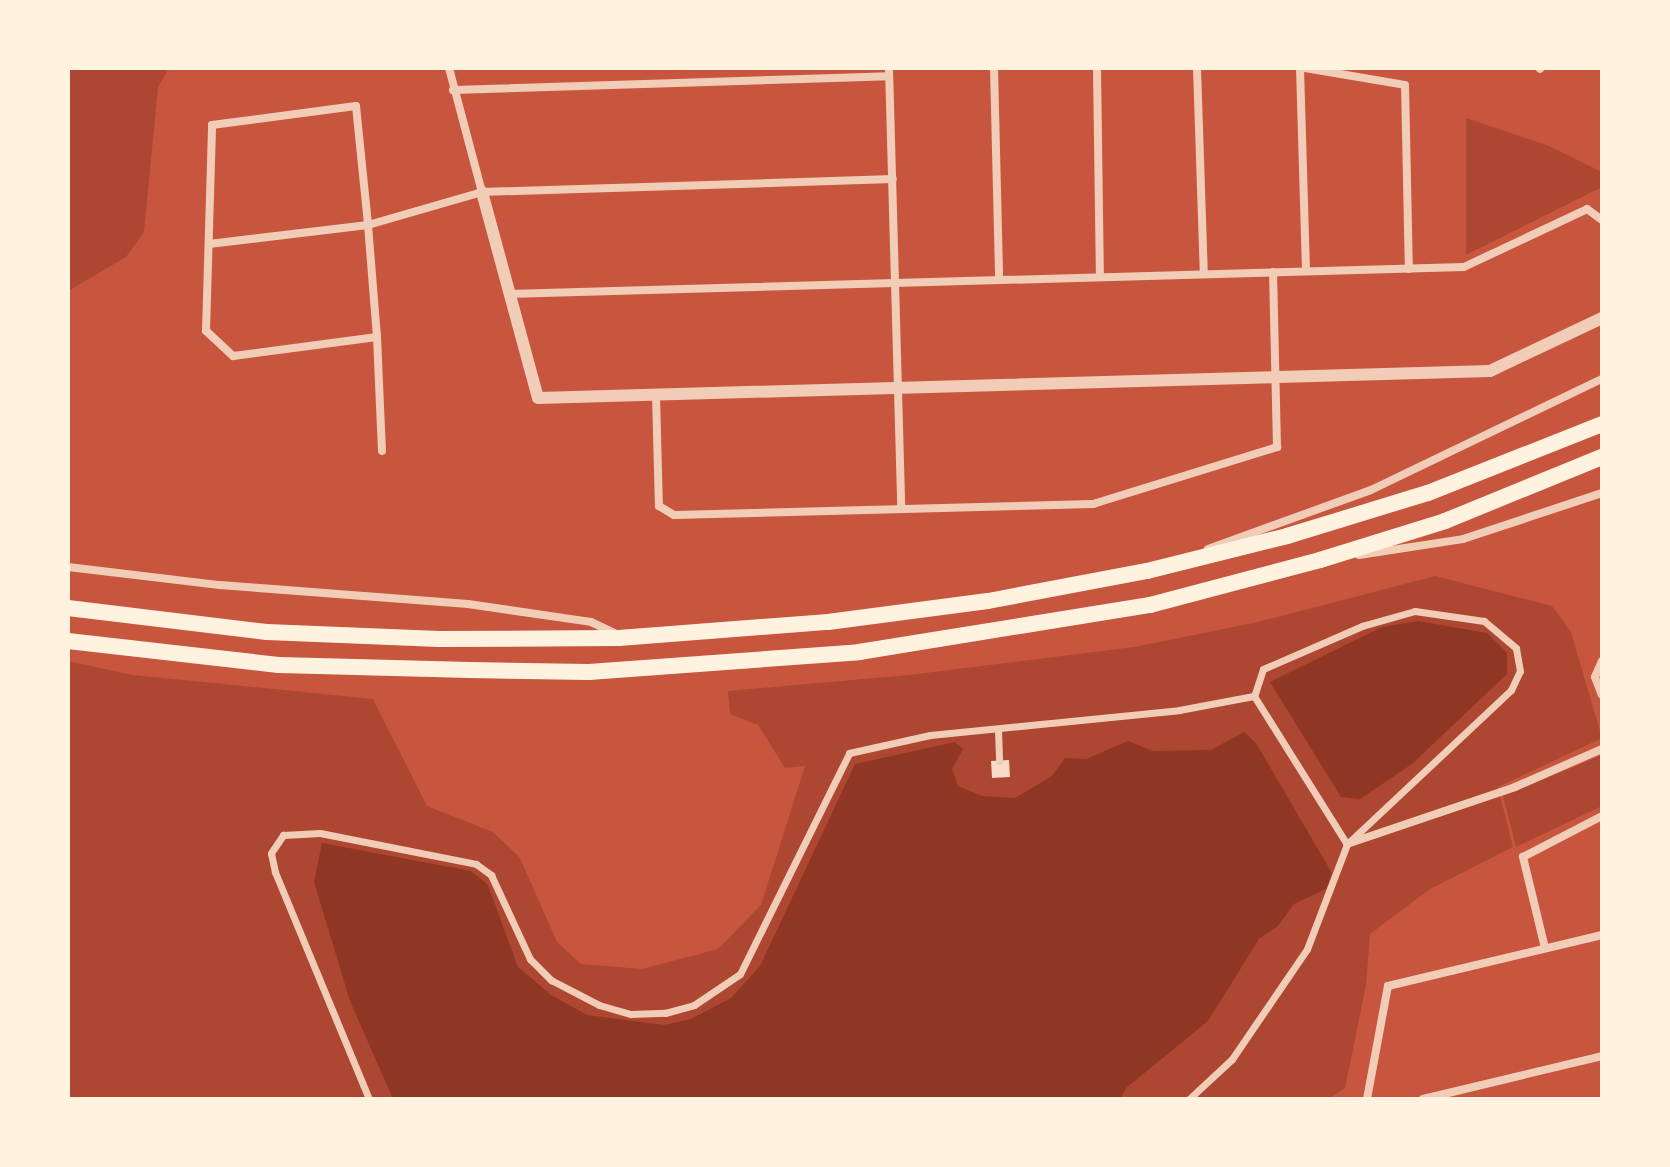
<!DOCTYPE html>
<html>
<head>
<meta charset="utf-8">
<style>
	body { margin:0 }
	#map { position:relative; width:1670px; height:1167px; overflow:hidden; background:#c8553d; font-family:Cabin,sans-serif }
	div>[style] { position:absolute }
	.green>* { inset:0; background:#ae4732 }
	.water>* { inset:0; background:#8f3625 }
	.building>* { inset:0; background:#f7dbc8 }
	.pedestrian>* { height:7px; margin:-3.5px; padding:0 3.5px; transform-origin:3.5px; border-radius:3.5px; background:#f1ccb7 }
	.minor>* { height:8px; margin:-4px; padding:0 4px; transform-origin:4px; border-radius:4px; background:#f1ccb7 }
	.tertiary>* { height:12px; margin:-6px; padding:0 6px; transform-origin:6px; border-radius:6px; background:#f1ccb7 }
	.trunk>* { height:16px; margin:-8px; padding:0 8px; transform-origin:8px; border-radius:8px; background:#fff3e0 }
	span { translate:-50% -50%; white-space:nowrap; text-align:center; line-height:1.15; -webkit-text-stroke:7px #fff3e0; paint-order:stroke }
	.frame { position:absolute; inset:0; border:70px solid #fff3e0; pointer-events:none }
</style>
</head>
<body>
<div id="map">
	<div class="green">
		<i style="clip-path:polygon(68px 68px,169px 68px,158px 87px,144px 232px,126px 257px,68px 291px)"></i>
		<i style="clip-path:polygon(1466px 118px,1549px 146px,1602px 172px,1602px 187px,1466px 255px)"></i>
		<i style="clip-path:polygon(1435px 576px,1552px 606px,1571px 632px,1602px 738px,1498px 787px,1513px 847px,1430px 889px,1370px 934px,1366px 985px,1345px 1088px,1328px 1099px,68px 1099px,68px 661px,133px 675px,373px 699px,427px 806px,493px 832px,520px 858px,557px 942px,581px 964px,642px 969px,718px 949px,761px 905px,805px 766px,785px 768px,758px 725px,730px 714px,728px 691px,909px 675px,1134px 647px,1258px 622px)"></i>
		<i style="clip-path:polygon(1602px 755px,1602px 806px,1516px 847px,1503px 796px)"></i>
	</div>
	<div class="water">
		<i style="clip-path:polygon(1418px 621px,1487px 633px,1507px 653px,1507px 674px,1412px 764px,1360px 799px,1341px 797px,1270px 682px,1382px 627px)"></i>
		<i style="clip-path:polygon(1244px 732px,1256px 743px,1332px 873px,1326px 889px,1294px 904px,1278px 926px,1259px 939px,1208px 1021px,1126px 1088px,1120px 1099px,393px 1099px,350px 1001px,314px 882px,322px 843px,471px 871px,488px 885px,518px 967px,551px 995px,587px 1015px,664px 1025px,691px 1019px,731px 998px,760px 966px,855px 764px,955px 742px,963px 749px,952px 769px,958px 786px,982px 796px,1015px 798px,1052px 776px,1065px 758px,1086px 759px,1128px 741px,1153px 751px,1211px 750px)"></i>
	</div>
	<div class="building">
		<i style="clip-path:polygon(1009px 760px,1010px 777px,992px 778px,991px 761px)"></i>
	</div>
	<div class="pedestrian">
		<i style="left:998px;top:729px;width:32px;rotate:88deg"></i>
		<i style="left:369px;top:1099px;width:246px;rotate:-112.5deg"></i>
		<i style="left:275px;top:872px;width:19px;rotate:-102deg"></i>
		<i style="left:271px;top:853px;width:22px;rotate:-56deg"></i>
		<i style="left:283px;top:835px;width:37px;rotate:-3deg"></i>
		<i style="left:320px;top:833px;width:159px;rotate:11.2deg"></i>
		<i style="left:476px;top:864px;width:19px;rotate:36deg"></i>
		<i style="left:491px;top:875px;width:93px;rotate:65.1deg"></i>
		<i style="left:530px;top:959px;width:30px;rotate:45deg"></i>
		<i style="left:551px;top:980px;width:54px;rotate:27.5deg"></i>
		<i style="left:599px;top:1005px;width:33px;rotate:16deg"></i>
		<i style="left:631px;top:1014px;width:34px;rotate:-2deg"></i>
		<i style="left:665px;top:1013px;width:30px;rotate:-15deg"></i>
		<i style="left:694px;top:1005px;width:55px;rotate:-34deg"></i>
		<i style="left:740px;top:974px;width:246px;rotate:-63.7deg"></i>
		<i style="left:849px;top:753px;width:83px;rotate:-12.5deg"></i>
		<i style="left:930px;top:735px;width:250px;rotate:-5.7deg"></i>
		<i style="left:1179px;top:710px;width:76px;rotate:-10.6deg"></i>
		<i style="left:1189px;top:1099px;width:59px;rotate:-42.9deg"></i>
		<i style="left:1232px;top:1059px;width:133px;rotate:-55.7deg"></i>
		<i style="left:1307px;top:949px;width:112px;rotate:-69.1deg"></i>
		<i style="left:1347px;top:844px;width:225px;rotate:-43.2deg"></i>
		<i style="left:1511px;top:690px;width:21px;rotate:-65deg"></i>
		<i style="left:1520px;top:671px;width:23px;rotate:-100deg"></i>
		<i style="left:1516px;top:648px;width:42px;rotate:-139.8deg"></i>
		<i style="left:1484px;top:621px;width:70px;rotate:-171.8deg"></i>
		<i style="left:1415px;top:611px;width:55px;rotate:164.2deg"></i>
		<i style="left:1362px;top:626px;width:108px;rotate:156.5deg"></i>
		<i style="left:1263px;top:669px;width:28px;rotate:108deg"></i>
		<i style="left:1254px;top:696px;width:175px;rotate:57.9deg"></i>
	</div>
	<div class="minor">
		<i style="left:449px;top:68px;width:128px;rotate:75.1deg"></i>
		<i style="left:889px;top:68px;width:439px;rotate:88.4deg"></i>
		<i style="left:994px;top:68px;width:212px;rotate:88.6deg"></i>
		<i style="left:1097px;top:68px;width:209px;rotate:89.2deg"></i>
		<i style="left:1197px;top:68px;width:206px;rotate:88.1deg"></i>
		<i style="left:1300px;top:68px;width:203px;rotate:88.3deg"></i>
		<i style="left:1305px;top:68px;width:101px;rotate:9.6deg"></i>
		<i style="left:1405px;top:85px;width:184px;rotate:88.8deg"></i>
		<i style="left:1540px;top:69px;width:1px;rotate:-45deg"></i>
		<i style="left:453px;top:90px;width:436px;rotate:-1.8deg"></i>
		<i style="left:209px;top:244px;width:160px;rotate:-6.8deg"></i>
		<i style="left:368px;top:225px;width:112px;rotate:85.4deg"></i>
		<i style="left:377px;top:337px;width:145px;rotate:172.5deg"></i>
		<i style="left:233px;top:356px;width:37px;rotate:-137deg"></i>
		<i style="left:206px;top:331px;width:206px;rotate:-88.3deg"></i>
		<i style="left:212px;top:125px;width:145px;rotate:-7.5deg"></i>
		<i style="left:356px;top:106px;width:120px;rotate:84.2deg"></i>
		<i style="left:368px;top:225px;width:119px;rotate:-16.1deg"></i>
		<i style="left:482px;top:192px;width:411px;rotate:-1.8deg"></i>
		<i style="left:508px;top:294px;width:956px;rotate:-1.62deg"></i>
		<i style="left:1464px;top:267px;width:136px;rotate:-25.2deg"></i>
		<i style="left:1587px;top:209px;width:19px;rotate:36deg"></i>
		<i style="left:377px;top:337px;width:114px;rotate:87.5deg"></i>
		<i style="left:656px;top:395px;width:111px;rotate:88.5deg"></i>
		<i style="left:659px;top:506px;width:17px;rotate:31deg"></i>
		<i style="left:674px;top:515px;width:419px;rotate:-1.5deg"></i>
		<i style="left:1093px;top:504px;width:193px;rotate:-17.2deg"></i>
		<i style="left:1277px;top:447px;width:175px;rotate:-91.3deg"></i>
		<i style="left:1208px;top:549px;width:173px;rotate:-19.9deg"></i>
		<i style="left:1371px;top:490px;width:256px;rotate:-25.7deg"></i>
		<i style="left:1359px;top:555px;width:105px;rotate:-8.7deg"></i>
		<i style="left:1463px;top:539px;width:146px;rotate:-18.3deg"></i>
		<i style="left:68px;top:567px;width:153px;rotate:6.8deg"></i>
		<i style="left:220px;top:585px;width:249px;rotate:4.4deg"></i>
		<i style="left:468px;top:604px;width:124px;rotate:8.3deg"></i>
		<i style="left:591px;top:622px;width:29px;rotate:25deg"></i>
		<i style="left:1602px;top:661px;width:17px;rotate:114deg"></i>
		<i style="left:1595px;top:677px;width:19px;rotate:69deg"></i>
		<i style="left:1347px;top:844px;width:177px;rotate:-18.7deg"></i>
		<i style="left:1515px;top:787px;width:95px;rotate:-23.6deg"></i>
		<i style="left:1545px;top:948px;width:94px;rotate:-103.6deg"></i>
		<i style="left:1523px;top:857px;width:89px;rotate:-27.4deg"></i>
		<i style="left:1367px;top:1099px;width:115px;rotate:-79.5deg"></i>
		<i style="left:1388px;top:986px;width:220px;rotate:-13.4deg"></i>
		<i style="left:1423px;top:1099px;width:184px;rotate:-13.5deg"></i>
	</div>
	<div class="tertiary">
		<i style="left:482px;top:192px;width:213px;rotate:74.8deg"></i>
		<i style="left:538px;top:398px;width:952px;rotate:-1.62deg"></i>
		<i style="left:1490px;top:371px;width:124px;rotate:-25.3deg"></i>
	</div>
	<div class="trunk">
		<i style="left:68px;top:608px;width:200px;rotate:6.9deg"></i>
		<i style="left:267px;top:632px;width:172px;rotate:2.3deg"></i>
		<i style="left:439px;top:639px;width:180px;rotate:-0.3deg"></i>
		<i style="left:619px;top:638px;width:210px;rotate:-4.4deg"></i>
		<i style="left:828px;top:622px;width:161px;rotate:-7.5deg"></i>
		<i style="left:988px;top:601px;width:162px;rotate:-10.7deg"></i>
		<i style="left:1147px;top:571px;width:144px;rotate:-14deg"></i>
		<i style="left:1287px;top:536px;width:147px;rotate:-17deg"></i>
		<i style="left:1428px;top:493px;width:187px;rotate:-21.6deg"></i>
		<i style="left:68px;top:641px;width:212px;rotate:6.5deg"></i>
		<i style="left:279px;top:665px;width:191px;rotate:1.5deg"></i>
		<i style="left:470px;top:670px;width:119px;rotate:1deg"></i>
		<i style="left:589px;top:672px;width:271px;rotate:-4.2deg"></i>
		<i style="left:859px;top:652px;width:295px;rotate:-9.2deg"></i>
		<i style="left:1150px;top:605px;width:176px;rotate:-14.8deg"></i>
		<i style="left:1320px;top:560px;width:131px;rotate:-17.3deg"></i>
		<i style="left:1445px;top:521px;width:170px;rotate:-22.2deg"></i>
	</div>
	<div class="frame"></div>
</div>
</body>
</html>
